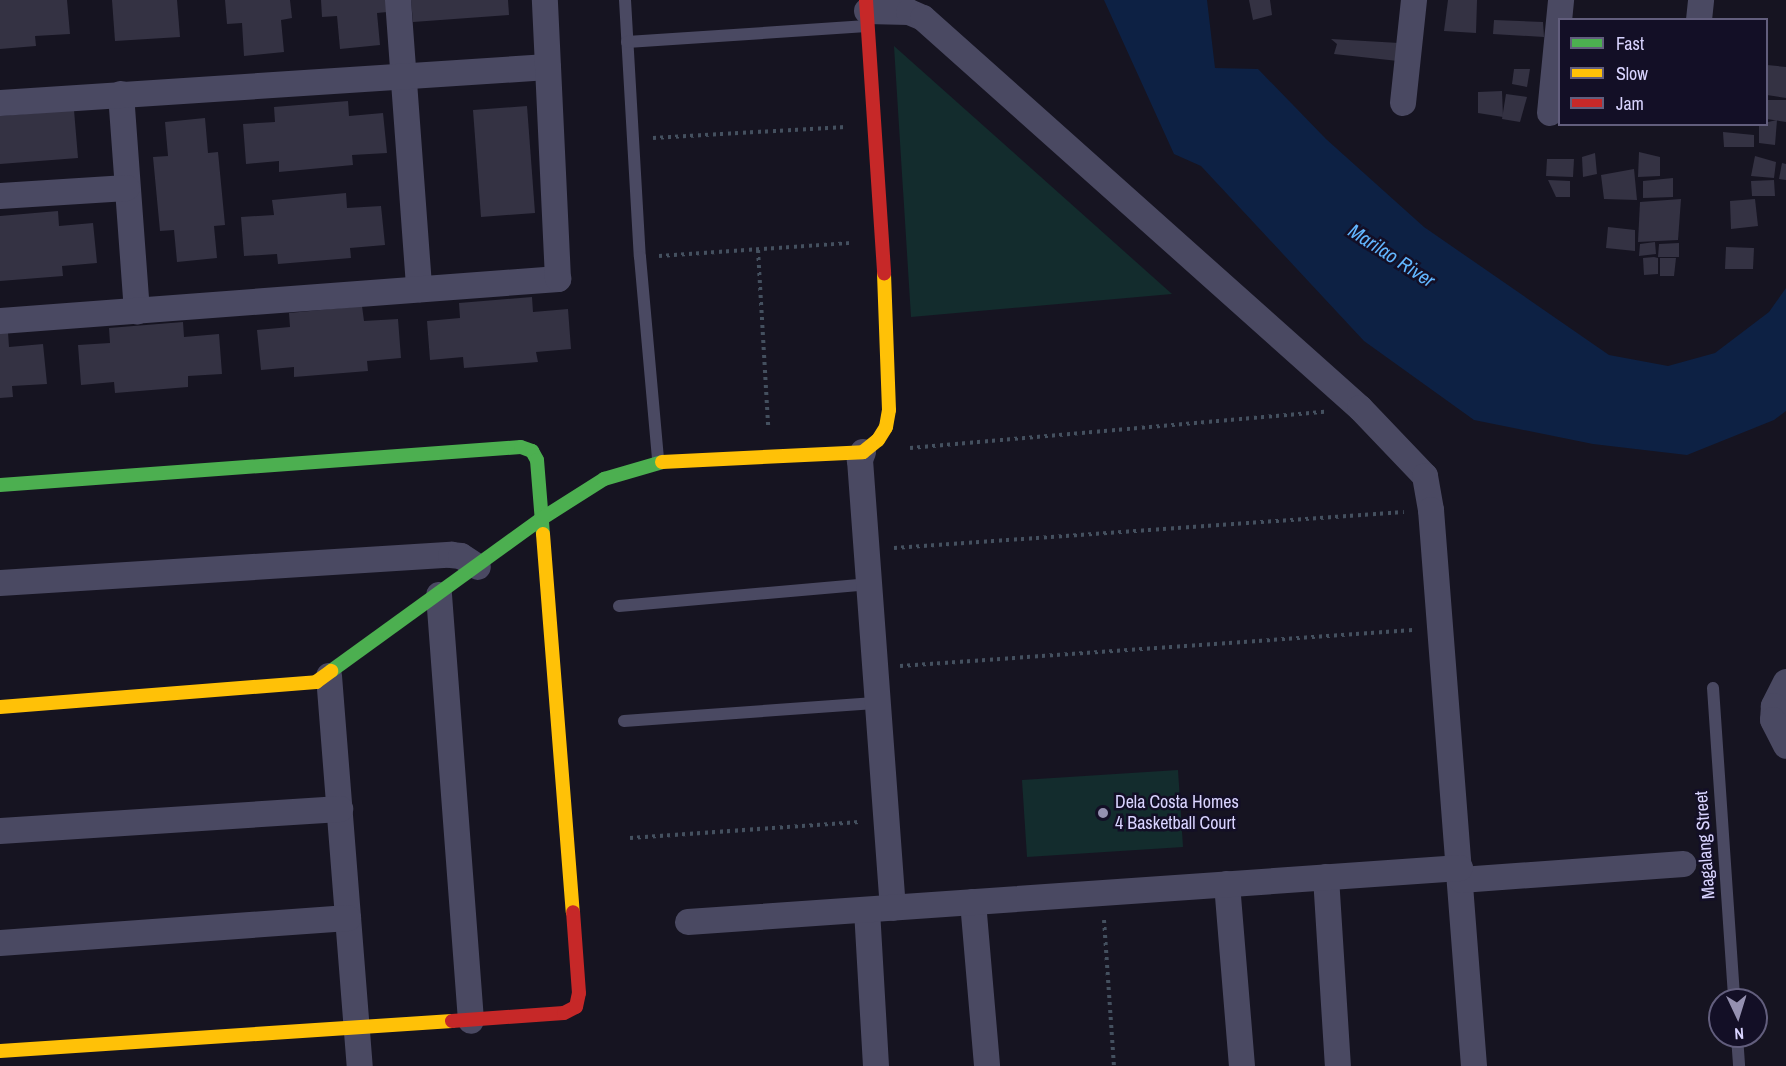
<!DOCTYPE html>
<html>
<head>
<meta charset="utf-8">
<style>
	body { margin:0 }
	#map { position:relative; width:1786px; height:1066px; overflow:hidden; background:#161421; font-family:"Archivo Narrow",sans-serif }
	div>[style] { position:absolute }
	.green>* { inset:0; background:#132c2d }
	.water>* { inset:0; background:#0d2144 }
	.building>* { inset:0; background:#343243 }
	.path>* { height:4px; margin-top:-2px; transform-origin:0; background:repeating-linear-gradient(90deg,#44505f 0 3px,transparent 0 7.5px) }
	.lane>* { height:12px; margin:-6px; padding:0 6px; transform-origin:6px; border-radius:6px; background:#4a4962 }
	.street>* { height:26px; margin:-13px; padding:0 13px; transform-origin:13px; border-radius:13px; background:#4a4962 }
	.fast>* { height:14px; margin:-7px; padding:0 7px; transform-origin:7px; border-radius:7px; background:#4caf50 }
	.slow>* { height:14px; margin:-7px; padding:0 7px; transform-origin:7px; border-radius:7px; background:#ffc107 }
	.jam>* { height:14px; margin:-7px; padding:0 7px; transform-origin:7px; border-radius:7px; background:#c62828 }
	.dots>* { width:16px; height:16px; translate:-50% -50%; box-sizing:border-box; border:3px solid #130f26; border-radius:50% }
	span { translate:-50% -50%; white-space:nowrap; text-align:center; line-height:1.15; -webkit-text-stroke:5px #130f26; paint-order:stroke }
	.poi-label { font-size:18px; color:#d9d4ff }
	.left { translate:0 -50%; text-align:left }
	.street-label { font-size:18px; color:#d9d4ff }
	.water-label { font-size:20px; color:#62b6ff; font-style:italic }
	.legend { position:absolute; left:1558px; top:18px; width:210px; height:108px; box-sizing:border-box; background:#130f26; border:2px solid #625e7d; margin:0; padding:8px 10px; list-style:none; font-size:18px; color:#d9d4ff }
	.legend li { display:flex; align-items:center; gap:12px; height:30px }
	.legend b { width:30px; border:2px solid #625e7d }
	.north { position:absolute; left:1708px; top:988px; width:60px; height:60px; box-sizing:border-box; background:#130f26; border:2px solid #625e7d; border-radius:50%; rotate:176deg; font-size:16px; font-weight:700; line-height:24px; text-align:center; color:#d9d4ff }
	.north::after { content:''; display:block; margin:auto; width:21px; height:27px; background:#9591b1; clip-path:polygon(50% 0,100% 100%,50% 72%,0 100%) }
</style>
</head>
<body>
<div id="map">
	<div class="green">
		<i style="clip-path:polygon(894px 46px,1172px 294px,911px 317px)"></i>
		<i style="clip-path:polygon(1178px 770px,1183px 847px,1027px 857px,1022px 780px)"></i>
	</div>
	<div class="water">
		<i style="clip-path:polygon(1104px 0,1207px 0,1215px 68px,1258px 69px,1326px 139px,1424px 227px,1609px 355px,1668px 366px,1715px 353px,1769px 312px,1786px 288px,1786px 411px,1774px 420px,1687px 455px,1593px 444px,1474px 420px,1364px 341px,1201px 166px,1174px 154px)"></i>
	</div>
	<div class="building">
		<i style="clip-path:polygon(0 0,67px 0,70px 34px,35px 36px,36px 46px,0 49px)"></i>
		<i style="clip-path:polygon(112px 0,177px 0,180px 37px,115px 41px)"></i>
		<i style="clip-path:polygon(225px 0,290px 0,292px 18px,281px 20px,284px 52px,244px 56px,242px 23px,227px 24px)"></i>
		<i style="clip-path:polygon(321px 0,386px 0,387px 12px,377px 13px,380px 45px,340px 49px,337px 16px,322px 17px)"></i>
		<i style="clip-path:polygon(411px 0,508px 0,509px 15px,413px 22px)"></i>
		<i style="clip-path:polygon(1249px 0,1270px 0,1272px 15px,1253px 20px)"></i>
		<i style="clip-path:polygon(1448px 0,1477px 0,1476px 33px,1444px 31px)"></i>
		<i style="clip-path:polygon(1494px 20px,1543px 22px,1544px 37px,1493px 34px)"></i>
		<i style="clip-path:polygon(1331px 39px,1399px 43px,1398px 61px,1334px 54px,1337px 44px)"></i>
		<i style="clip-path:polygon(1767px 65px,1786px 67px,1786px 98px,1767px 95px)"></i>
		<i style="clip-path:polygon(1514px 69px,1530px 69px,1527px 87px,1512px 84px)"></i>
		<i style="clip-path:polygon(1502px 91px,1503px 117px,1478px 113px,1478px 92px)"></i>
		<i style="clip-path:polygon(1506px 94px,1527px 97px,1520px 122px,1502px 119px)"></i>
		<i style="clip-path:polygon(1767px 100px,1786px 100px,1786px 122px,1767px 119px)"></i>
		<i style="clip-path:polygon(348px 101px,349px 116px,383px 113px,387px 153px,352px 155px,353px 165px,279px 172px,279px 161px,246px 164px,243px 124px,275px 122px,274px 107px)"></i>
		<i style="clip-path:polygon(527px 106px,535px 213px,481px 217px,473px 110px)"></i>
		<i style="clip-path:polygon(74px 110px,78px 158px,0 164px,0 116px)"></i>
		<i style="clip-path:polygon(205px 118px,208px 153px,218px 152px,225px 225px,214px 226px,217px 258px,177px 262px,174px 230px,160px 231px,153px 157px,168px 156px,165px 122px)"></i>
		<i style="clip-path:polygon(1777px 120px,1775px 145px,1759px 143px,1759px 124px)"></i>
		<i style="clip-path:polygon(1723px 132px,1754px 135px,1754px 147px,1724px 147px)"></i>
		<i style="clip-path:polygon(1639px 152px,1660px 157px,1660px 176px,1638px 177px)"></i>
		<i style="clip-path:polygon(1595px 153px,1597px 174px,1583px 177px,1582px 157px)"></i>
		<i style="clip-path:polygon(1755px 156px,1776px 162px,1774px 178px,1751px 176px)"></i>
		<i style="clip-path:polygon(1547px 159px,1574px 159px,1573px 177px,1546px 176px)"></i>
		<i style="clip-path:polygon(1782px 163px,1786px 164px,1786px 180px,1779px 179px)"></i>
		<i style="clip-path:polygon(1634px 169px,1637px 200px,1604px 199px,1601px 175px)"></i>
		<i style="clip-path:polygon(1673px 178px,1673px 197px,1643px 198px,1643px 181px)"></i>
		<i style="clip-path:polygon(1548px 180px,1570px 181px,1570px 197px,1556px 197px)"></i>
		<i style="clip-path:polygon(1774px 180px,1775px 196px,1752px 196px,1751px 181px)"></i>
		<i style="clip-path:polygon(346px 193px,347px 208px,381px 206px,385px 245px,350px 248px,351px 258px,278px 264px,277px 254px,244px 256px,241px 217px,274px 215px,272px 200px)"></i>
		<i style="clip-path:polygon(1681px 199px,1678px 240px,1638px 242px,1640px 202px)"></i>
		<i style="clip-path:polygon(1755px 199px,1758px 226px,1731px 229px,1730px 201px)"></i>
		<i style="clip-path:polygon(58px 211px,59px 226px,93px 223px,97px 263px,62px 266px,63px 276px,0 281px,0 216px)"></i>
		<i style="clip-path:polygon(1608px 227px,1635px 230px,1635px 251px,1606px 248px)"></i>
		<i style="clip-path:polygon(1655px 242px,1656px 254px,1639px 256px,1640px 244px)"></i>
		<i style="clip-path:polygon(1679px 243px,1679px 257px,1658px 257px,1659px 244px)"></i>
		<i style="clip-path:polygon(1726px 247px,1754px 248px,1753px 269px,1725px 269px)"></i>
		<i style="clip-path:polygon(1654px 257px,1658px 258px,1658px 274px,1644px 275px,1643px 258px)"></i>
		<i style="clip-path:polygon(1660px 258px,1676px 258px,1674px 276px,1660px 276px)"></i>
		<i style="clip-path:polygon(532px 297px,533px 312px,568px 309px,571px 349px,536px 352px,538px 362px,464px 368px,463px 357px,430px 360px,427px 321px,460px 318px,459px 303px)"></i>
		<i style="clip-path:polygon(362px 306px,364px 321px,398px 319px,401px 358px,367px 361px,368px 371px,294px 377px,294px 367px,261px 370px,257px 330px,290px 327px,289px 313px)"></i>
		<i style="clip-path:polygon(183px 322px,184px 337px,219px 334px,222px 374px,188px 376px,188px 387px,115px 393px,114px 382px,81px 385px,78px 345px,110px 343px,109px 328px)"></i>
		<i style="clip-path:polygon(8px 332px,9px 347px,43px 344px,47px 384px,12px 386px,13px 397px,0 398px,0 333px)"></i>
	</div>
	<div class="path">
		<i style="left:653px;top:138px;width:193px;rotate:-3.3deg"></i>
		<i style="left:758px;top:250px;width:176px;rotate:86.7deg"></i>
		<i style="left:659px;top:256px;width:193px;rotate:-3.9deg"></i>
		<i style="left:910px;top:448px;width:416px;rotate:-5deg"></i>
		<i style="left:894px;top:548px;width:511px;rotate:-4.04deg"></i>
		<i style="left:900px;top:666px;width:514px;rotate:-4.01deg"></i>
		<i style="left:630px;top:838px;width:230px;rotate:-4deg"></i>
		<i style="left:1104px;top:920px;width:146px;rotate:86.1deg"></i>
	</div>
	<div class="lane">
		<i style="left:625px;top:0;width:257px;rotate:86.7deg"></i>
		<i style="left:640px;top:257px;width:204px;rotate:84.9deg"></i>
		<i style="left:627px;top:42px;width:240px;rotate:-3.8deg"></i>
		<i style="left:619px;top:606px;width:252px;rotate:-5deg"></i>
		<i style="left:1713px;top:688px;width:313px;rotate:86.1deg"></i>
		<i style="left:624px;top:721px;width:255px;rotate:-4.1deg"></i>
		<i style="left:1737px;top:1036px;width:30px;rotate:86deg"></i>
	</div>
	<div class="street">
		<i style="left:398px;top:0;width:290px;rotate:85.8deg"></i>
		<i style="left:867px;top:11px;width:42px;rotate:1.4deg"></i>
		<i style="left:909px;top:12px;width:15px;rotate:23deg"></i>
		<i style="left:923px;top:18px;width:586px;rotate:41.75deg"></i>
		<i style="left:1360px;top:408px;width:94px;rotate:46.3deg"></i>
		<i style="left:1425px;top:476px;width:35px;rotate:80deg"></i>
		<i style="left:1431px;top:510px;width:558px;rotate:85.58deg"></i>
		<i style="left:1699px;top:20px;width:20px;rotate:-84deg"></i>
		<i style="left:121px;top:94px;width:218px;rotate:85.8deg"></i>
		<i style="left:0;top:103px;width:549px;rotate:-3.76deg"></i>
		<i style="left:1403px;top:103px;width:104px;rotate:-83.9deg"></i>
		<i style="left:1550px;top:113px;width:114px;rotate:-84.4deg"></i>
		<i style="left:0;top:196px;width:127px;rotate:-3.6deg"></i>
		<i style="left:0;top:321px;width:560px;rotate:-4.3deg"></i>
		<i style="left:558px;top:279px;width:279px;rotate:-92.7deg"></i>
		<i style="left:863px;top:452px;width:9px;rotate:111deg"></i>
		<i style="left:860px;top:460px;width:449px;rotate:85.8deg"></i>
		<i style="left:0;top:583px;width:452px;rotate:-3.6deg"></i>
		<i style="left:451px;top:555px;width:10px;rotate:6deg"></i>
		<i style="left:461px;top:556px;width:20px;rotate:33deg"></i>
		<i style="left:439px;top:595px;width:427px;rotate:85.7deg"></i>
		<i style="left:329px;top:676px;width:391px;rotate:85.5deg"></i>
		<i style="left:1786px;top:682px;width:27px;rotate:117deg"></i>
		<i style="left:1774px;top:706px;width:14px;rotate:94deg"></i>
		<i style="left:1773px;top:720px;width:29px;rotate:63deg"></i>
		<i style="left:0;top:831px;width:341px;rotate:-3.7deg"></i>
		<i style="left:1326px;top:877px;width:189px;rotate:86.4deg"></i>
		<i style="left:1461px;top:880px;width:223px;rotate:-4.1deg"></i>
		<i style="left:1227px;top:884px;width:183px;rotate:85.3deg"></i>
		<i style="left:973px;top:902px;width:165px;rotate:85.1deg"></i>
		<i style="left:867px;top:910px;width:156px;rotate:86.7deg"></i>
		<i style="left:688px;top:922px;width:774px;rotate:-4deg"></i>
		<i style="left:0;top:943px;width:349px;rotate:-4.1deg"></i>
	</div>
	<div class="fast">
		<i style="left:0;top:485px;width:522px;rotate:-4.17deg"></i>
		<i style="left:521px;top:447px;width:12px;rotate:20deg"></i>
		<i style="left:532px;top:451px;width:10px;rotate:61deg"></i>
		<i style="left:537px;top:460px;width:74px;rotate:85.4deg"></i>
		<i style="left:331px;top:671px;width:259px;rotate:-35.9deg"></i>
		<i style="left:541px;top:519px;width:75px;rotate:-32.4deg"></i>
		<i style="left:604px;top:479px;width:60px;rotate:-16.3deg"></i>
	</div>
	<div class="slow">
		<i style="left:662px;top:462px;width:201px;rotate:-2.8deg"></i>
		<i style="left:863px;top:452px;width:19px;rotate:-39deg"></i>
		<i style="left:878px;top:440px;width:15px;rotate:-58deg"></i>
		<i style="left:886px;top:427px;width:17px;rotate:-80deg"></i>
		<i style="left:889px;top:410px;width:137px;rotate:-92.1deg"></i>
		<i style="left:543px;top:534px;width:379px;rotate:85.5deg"></i>
		<i style="left:0;top:707px;width:317px;rotate:-4.5deg"></i>
		<i style="left:316px;top:682px;width:19px;rotate:-36deg"></i>
		<i style="left:0;top:1051px;width:453px;rotate:-3.8deg"></i>
	</div>
	<div class="jam">
		<i style="left:866px;top:0;width:274px;rotate:86.2deg"></i>
		<i style="left:452px;top:1021px;width:112px;rotate:-4.1deg"></i>
		<i style="left:564px;top:1013px;width:13px;rotate:-27deg"></i>
		<i style="left:576px;top:1007px;width:14px;rotate:-78deg"></i>
		<i style="left:579px;top:993px;width:81px;rotate:-94.2deg"></i>
	</div>
	<div class="dots">
		<i style="left:1103px;top:813px;background:#9591b1"></i>
	</div>
	<div class="poi-label">
		<span class="left" style="left:1115px;top:813px">Dela Costa Homes<br>4 Basketball Court</span>
	</div>
	<div class="street-label">
		<span style="left:1705px;top:845px;rotate:-94deg">Magalang Street</span>
	</div>
	<div class="water-label">
		<span style="left:1392px;top:255px;rotate:33deg">Marilao River</span>
	</div>
	<ul class="legend">
	<li><b style="height:8px;background:#4caf50"></b>Fast</li>
	<li><b style="height:8px;background:#ffc107"></b>Slow</li>
	<li><b style="height:8px;background:#c62828"></b>Jam</li>
	</ul>
	<div class="north">N</div>
</div>
</body>
</html>
